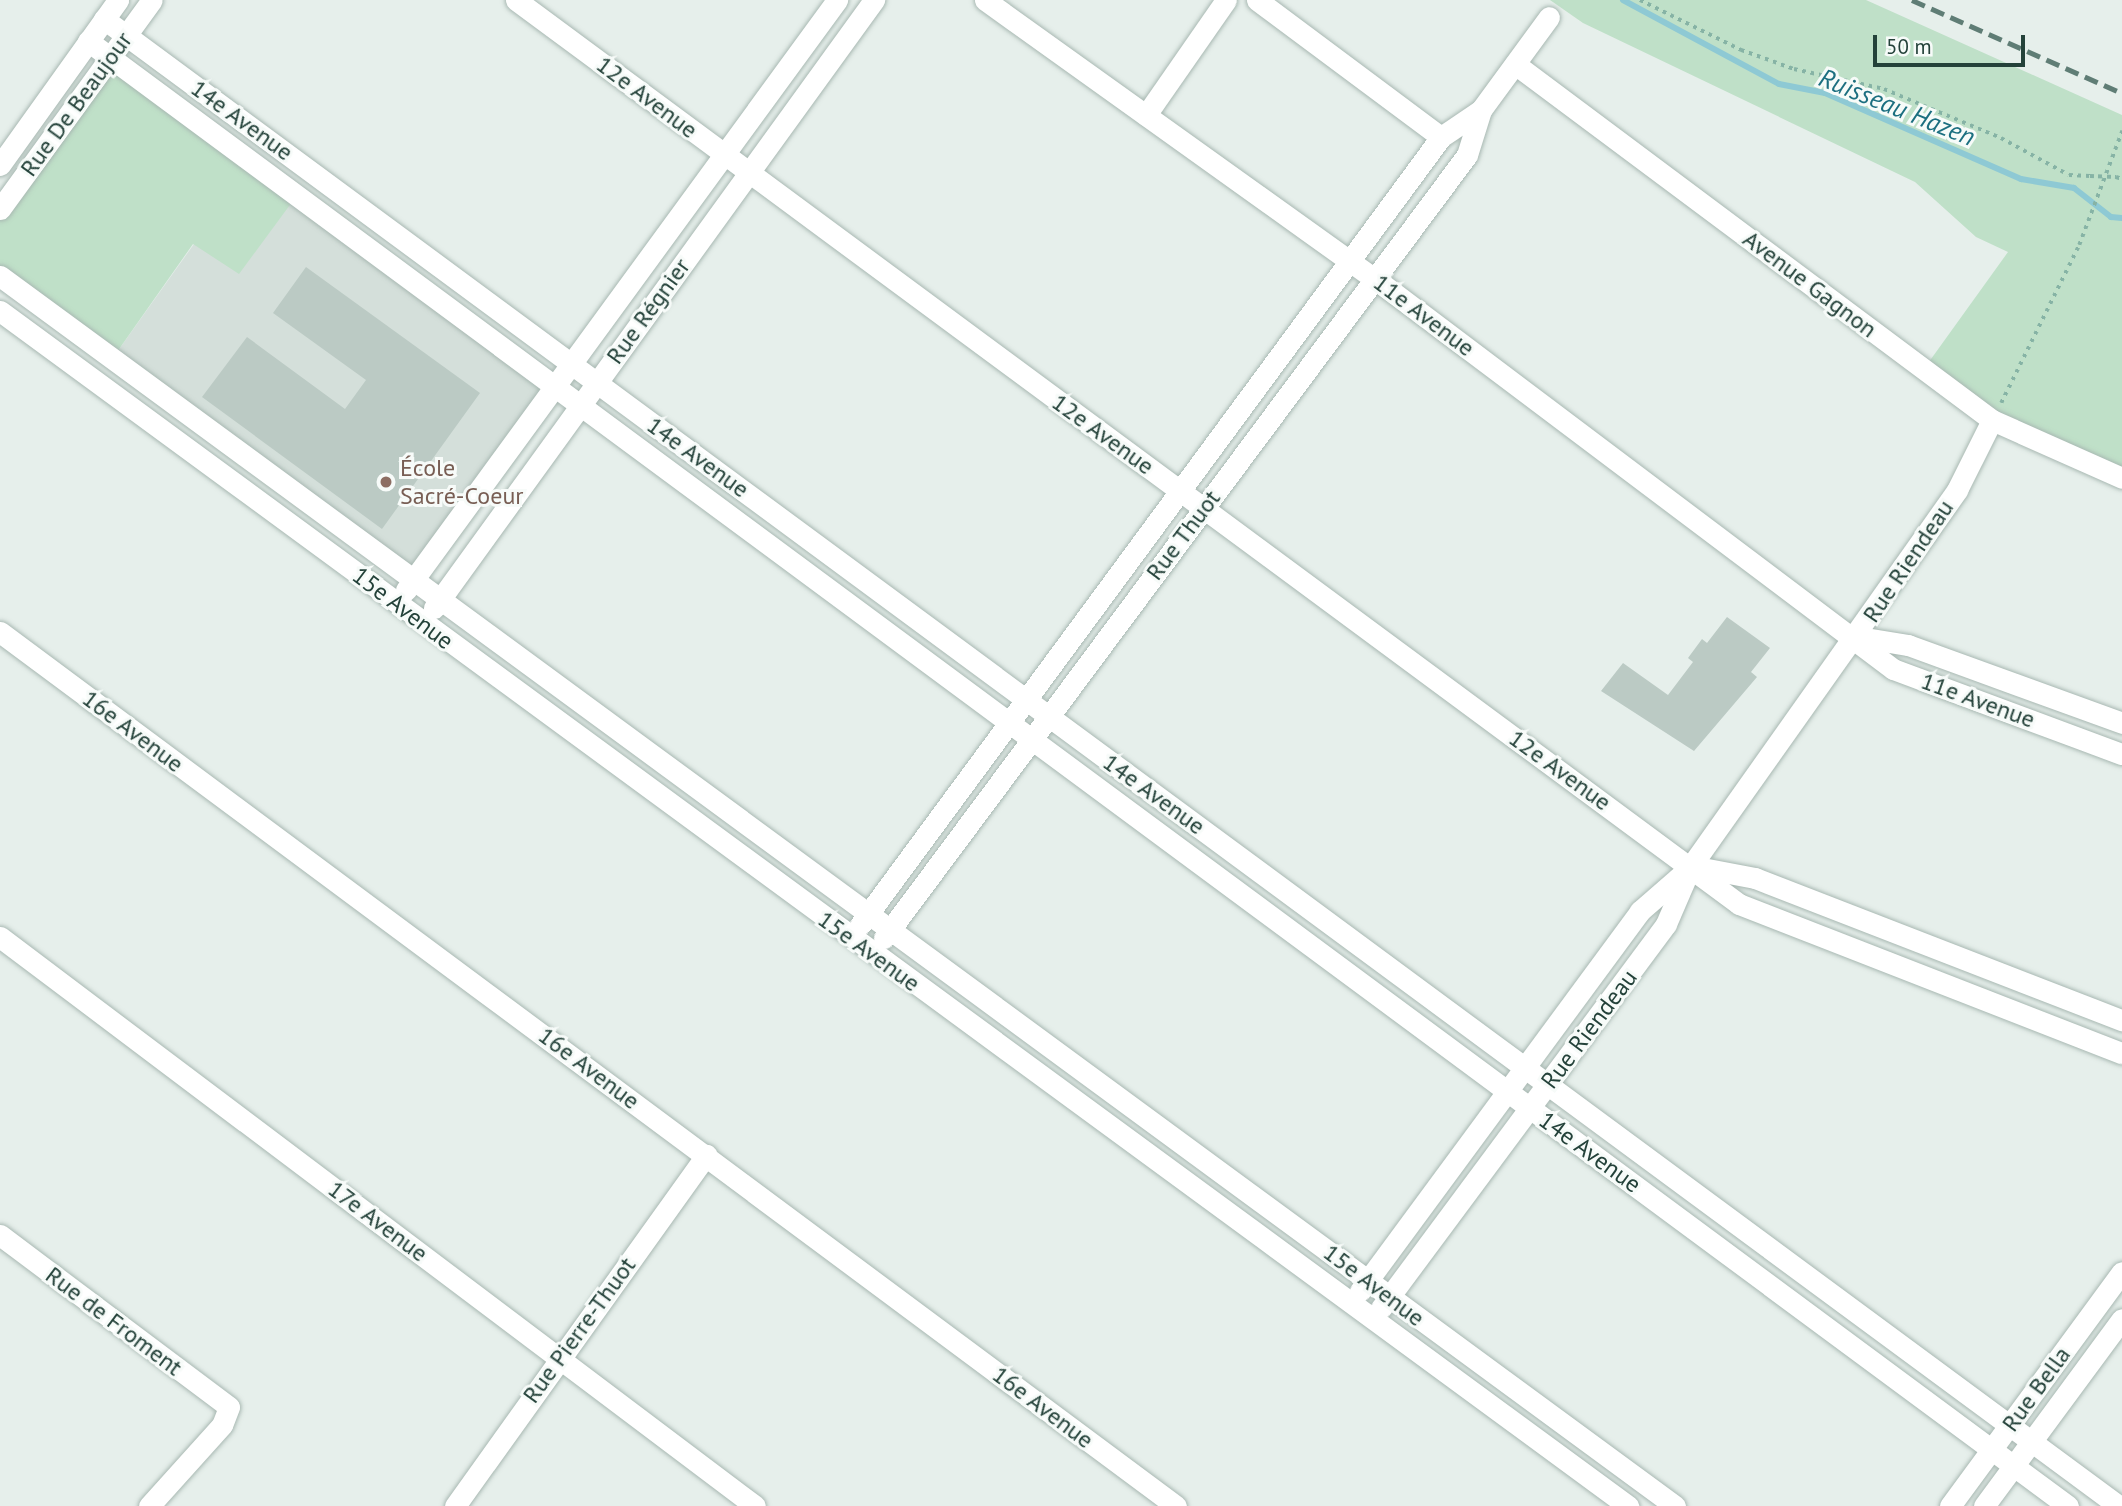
<!DOCTYPE html>
<html>
<head>
<meta charset="utf-8">
<style>
	body { margin:0 }
	#map { position:relative; width:2122px; height:1506px; overflow:hidden; background:#e6efeb; font-family:"PT Sans",sans-serif }
	div>[style] { position:absolute }
	.built>* { inset:0; background:#d4dfda }
	.green>* { inset:0; background:#bfe0c8 }
	.stream>* { height:6px; margin:-3px; padding:0 3px; transform-origin:3px; border-radius:3px; background:#8ec9d4 }
	.building>* { inset:0; background:#bbcac4 }
	.path>* { height:3.5px; margin-top:-1.75px; transform-origin:0; background:repeating-linear-gradient(90deg,#86b3a5 0 3.5px,transparent 0 8.5px) }
	.roads { filter:drop-shadow(0 0 2px #a8b8b2) drop-shadow(0 0 2px #a8b8b2) }
	.minor>* { height:21px; margin:-10.5px; padding:0 10.5px; transform-origin:10.5px; border-radius:10.5px; background:#fff }
	.rail>* { height:5px; margin-top:-2.5px; transform-origin:0; background:repeating-linear-gradient(90deg,#5f7d75 0 14px,transparent 0 21px) }
	.path-bridge>* { height:3.5px; margin-top:-1.75px; transform-origin:0; background:repeating-linear-gradient(90deg,#86b3a5 0 3.5px,transparent 0 8.5px) }
	.dots>* { width:19px; height:19px; translate:-50% -50%; box-sizing:border-box; border:4px solid #f7fbf9; border-radius:50% }
	span { translate:-50% -50%; white-space:nowrap; text-align:center; line-height:1.15; -webkit-text-stroke:6px #f7fbf9; paint-order:stroke }
	.street-label { font-size:24px; color:#24423a }
	.education-label { font-size:24px; color:#785e54 }
	.left { translate:0 -50%; text-align:left }
	.water-label { font-size:26px; color:#1c6f80; font-style:italic }
	.scale { position:absolute; left:1873px; top:35px; width:152px; height:32px; box-sizing:border-box; border:4px solid #24423a; border-top:0; padding-left:9px; font-size:21px; line-height:24px; white-space:nowrap; color:#24423a; -webkit-text-stroke:5px #f7fbf9; paint-order:stroke }
</style>
</head>
<body>
<div id="map">
	<div class="built">
		<i style="clip-path:polygon(295px 198px,554px 386px,414px 578px,117px 352px,194px 244px)"></i>
	</div>
	<div class="green">
		<i style="clip-path:polygon(1550px 0,1866px 0,2122px 115px,2122px 478px,2077px 461px,1926px 366px,2008px 252px,1976px 237px,1915px 182px,1583px 23px)"></i>
		<i style="clip-path:polygon(109px 57px,295px 198px,239px 274px,193px 244px,117px 352px,0 273px,0 211px)"></i>
	</div>
	<div class="stream">
		<i style="left:1623px;top:0;width:177px;rotate:28.3deg"></i>
		<i style="left:1779px;top:84px;width:47px;rotate:11.1deg"></i>
		<i style="left:1825px;top:93px;width:214px;rotate:23.7deg"></i>
		<i style="left:2021px;top:179px;width:54px;rotate:9.6deg"></i>
		<i style="left:2074px;top:188px;width:47px;rotate:38.1deg"></i>
		<i style="left:2111px;top:217px;width:11px;rotate:5deg"></i>
	</div>
	<div class="building">
		<i style="clip-path:polygon(306px 267px,480px 393px,382px 529px,202px 397px,247px 337px,345px 409px,366px 380px,273px 313px)"></i>
		<i style="clip-path:polygon(1727px 617px,1770px 648px,1751px 672px,1757px 677px,1694px 751px,1601px 691px,1623px 663px,1668px 695px,1693px 662px,1688px 658px,1702px 639px,1707px 643px)"></i>
	</div>
	<div class="path">
		<i style="left:1640px;top:0;width:113px;rotate:26.3deg"></i>
		<i style="left:1741px;top:50px;width:56px;rotate:19.7deg"></i>
		<i style="left:1794px;top:69px;width:92px;rotate:12.5deg"></i>
		<i style="left:1884px;top:89px;width:127px;rotate:22.7deg"></i>
		<i style="left:2001px;top:138px;width:77px;rotate:28.6deg"></i>
		<i style="left:2069px;top:175px;width:21px;rotate:3deg"></i>
		<i style="left:2116px;top:177px;width:6px;rotate:18deg"></i>
		<i style="left:2001px;top:403px;width:176px;rotate:-63.7deg"></i>
		<i style="left:2079px;top:245px;width:122px;rotate:-69.3deg"></i>
	</div>
	<div class="roads">
		<div class="minor">
			<i style="left:516px;top:0;width:1521px;rotate:36.47deg"></i>
			<i style="left:1739px;top:904px;width:411px;rotate:21.3deg"></i>
			<i style="left:985px;top:0;width:478px;rotate:35.6deg"></i>
			<i style="left:1374px;top:278px;width:650px;rotate:36.99deg"></i>
			<i style="left:1893px;top:669px;width:244px;rotate:20.4deg"></i>
			<i style="left:1257px;top:0;width:229px;rotate:36.7deg"></i>
			<i style="left:104px;top:19px;width:2504px;rotate:36.43deg"></i>
			<i style="left:88px;top:41px;width:2463px;rotate:36.5deg"></i>
			<i style="left:1515px;top:64px;width:595px;rotate:36.74deg"></i>
			<i style="left:1992px;top:420px;width:142px;rotate:24deg"></i>
			<i style="left:1146px;top:115px;width:140px;rotate:-55.2deg"></i>
			<i style="left:0;top:165px;width:203px;rotate:-54.4deg"></i>
			<i style="left:0;top:209px;width:258px;rotate:-54deg"></i>
			<i style="left:0;top:276px;width:2078px;rotate:36.29deg"></i>
			<i style="left:0;top:311px;width:2020px;rotate:36.28deg"></i>
			<i style="left:406px;top:590px;width:731px;rotate:-53.85deg"></i>
			<i style="left:434px;top:608px;width:751px;rotate:-54.11deg"></i>
			<i style="left:0;top:632px;width:1465px;rotate:36.62deg"></i>
			<i style="left:1859px;top:637px;width:50px;rotate:9.3deg"></i>
			<i style="left:1908px;top:645px;width:228px;rotate:20deg"></i>
			<i style="left:1697px;top:867px;width:59px;rotate:10.7deg"></i>
			<i style="left:1755px;top:878px;width:394px;rotate:21.2deg"></i>
			<i style="left:860px;top:925px;width:979px;rotate:-53.6deg"></i>
			<i style="left:1441px;top:137px;width:48px;rotate:-34deg"></i>
			<i style="left:0;top:937px;width:945px;rotate:37deg"></i>
			<i style="left:884px;top:938px;width:976px;rotate:-53.33deg"></i>
			<i style="left:1467px;top:155px;width:47px;rotate:-72.7deg"></i>
			<i style="left:1481px;top:110px;width:115px;rotate:-53.8deg"></i>
			<i style="left:0;top:1235px;width:286px;rotate:36.9deg"></i>
			<i style="left:229px;top:1407px;width:19px;rotate:111deg"></i>
			<i style="left:222px;top:1425px;width:109px;rotate:132deg"></i>
			<i style="left:1360px;top:1291px;width:472px;rotate:-53.6deg"></i>
			<i style="left:1640px;top:911px;width:62px;rotate:-41.1deg"></i>
			<i style="left:1381px;top:1308px;width:478px;rotate:-53.4deg"></i>
			<i style="left:1666px;top:924px;width:63px;rotate:-66.7deg"></i>
			<i style="left:1691px;top:866px;width:461px;rotate:-54.7deg"></i>
			<i style="left:1957px;top:490px;width:78px;rotate:-63.4deg"></i>
			<i style="left:455px;top:1506px;width:432px;rotate:-54.4deg"></i>
			<i style="left:1950px;top:1506px;width:290px;rotate:-53.7deg"></i>
			<i style="left:1984px;top:1506px;width:232px;rotate:-53.6deg"></i>
		</div>
	</div>
	<div class="rail">
		<i style="left:1912px;top:0;width:230px;rotate:23.9deg"></i>
	</div>
	<div class="path-bridge">
		<i style="left:2090px;top:176px;width:26px;rotate:2deg"></i>
	</div>
	<div class="dots">
		<i style="left:386px;top:482px;background:#8d6e63"></i>
	</div>
	<div class="street-label">
		<span style="left:647px;top:97px;rotate:37deg">12e Avenue</span>
		<span style="left:76px;top:104px;rotate:-54deg">Rue De Beaujour</span>
		<span style="left:242px;top:120px;rotate:36deg">14e Avenue</span>
		<span style="left:1810px;top:284px;rotate:37deg">Avenue Gagnon</span>
		<span style="left:648px;top:311px;rotate:-54deg">Rue Régnier</span>
		<span style="left:1424px;top:315px;rotate:37deg">11e Avenue</span>
		<span style="left:1103px;top:434px;rotate:36deg">12e Avenue</span>
		<span style="left:698px;top:457px;rotate:36deg">14e Avenue</span>
		<span style="left:1183px;top:535px;rotate:-53deg">Rue Thuot</span>
		<span style="left:1908px;top:561px;rotate:-56deg">Rue Riendeau</span>
		<span style="left:403px;top:608px;rotate:37deg">15e Avenue</span>
		<span style="left:1978px;top:700px;rotate:20deg">11e Avenue</span>
		<span style="left:133px;top:731px;rotate:37deg">16e Avenue</span>
		<span style="left:1560px;top:770px;rotate:36deg">12e Avenue</span>
		<span style="left:1154px;top:794px;rotate:36deg">14e Avenue</span>
		<span style="left:869px;top:951px;rotate:36deg">15e Avenue</span>
		<span style="left:1589px;top:1029px;rotate:-53deg">Rue Riendeau</span>
		<span style="left:589px;top:1068px;rotate:37deg">16e Avenue</span>
		<span style="left:1590px;top:1152px;rotate:36deg">14e Avenue</span>
		<span style="left:378px;top:1221px;rotate:37deg">17e Avenue</span>
		<span style="left:1374px;top:1285px;rotate:37deg">15e Avenue</span>
		<span style="left:114px;top:1321px;rotate:37deg">Rue de Froment</span>
		<span style="left:579px;top:1330px;rotate:-54deg">Rue Pierre-Thuot</span>
		<span style="left:2036px;top:1389px;rotate:-54deg">Rue Bella</span>
		<span style="left:1043px;top:1407px;rotate:37deg">16e Avenue</span>
	</div>
	<div class="education-label">
		<span class="left" style="left:400px;top:482px">École<br>Sacré-Coeur</span>
	</div>
	<div class="water-label">
		<span style="left:1897px;top:107px;rotate:22deg">Ruisseau Hazen</span>
	</div>
	<div class="scale">50 m</div>
</div>
</body>
</html>
